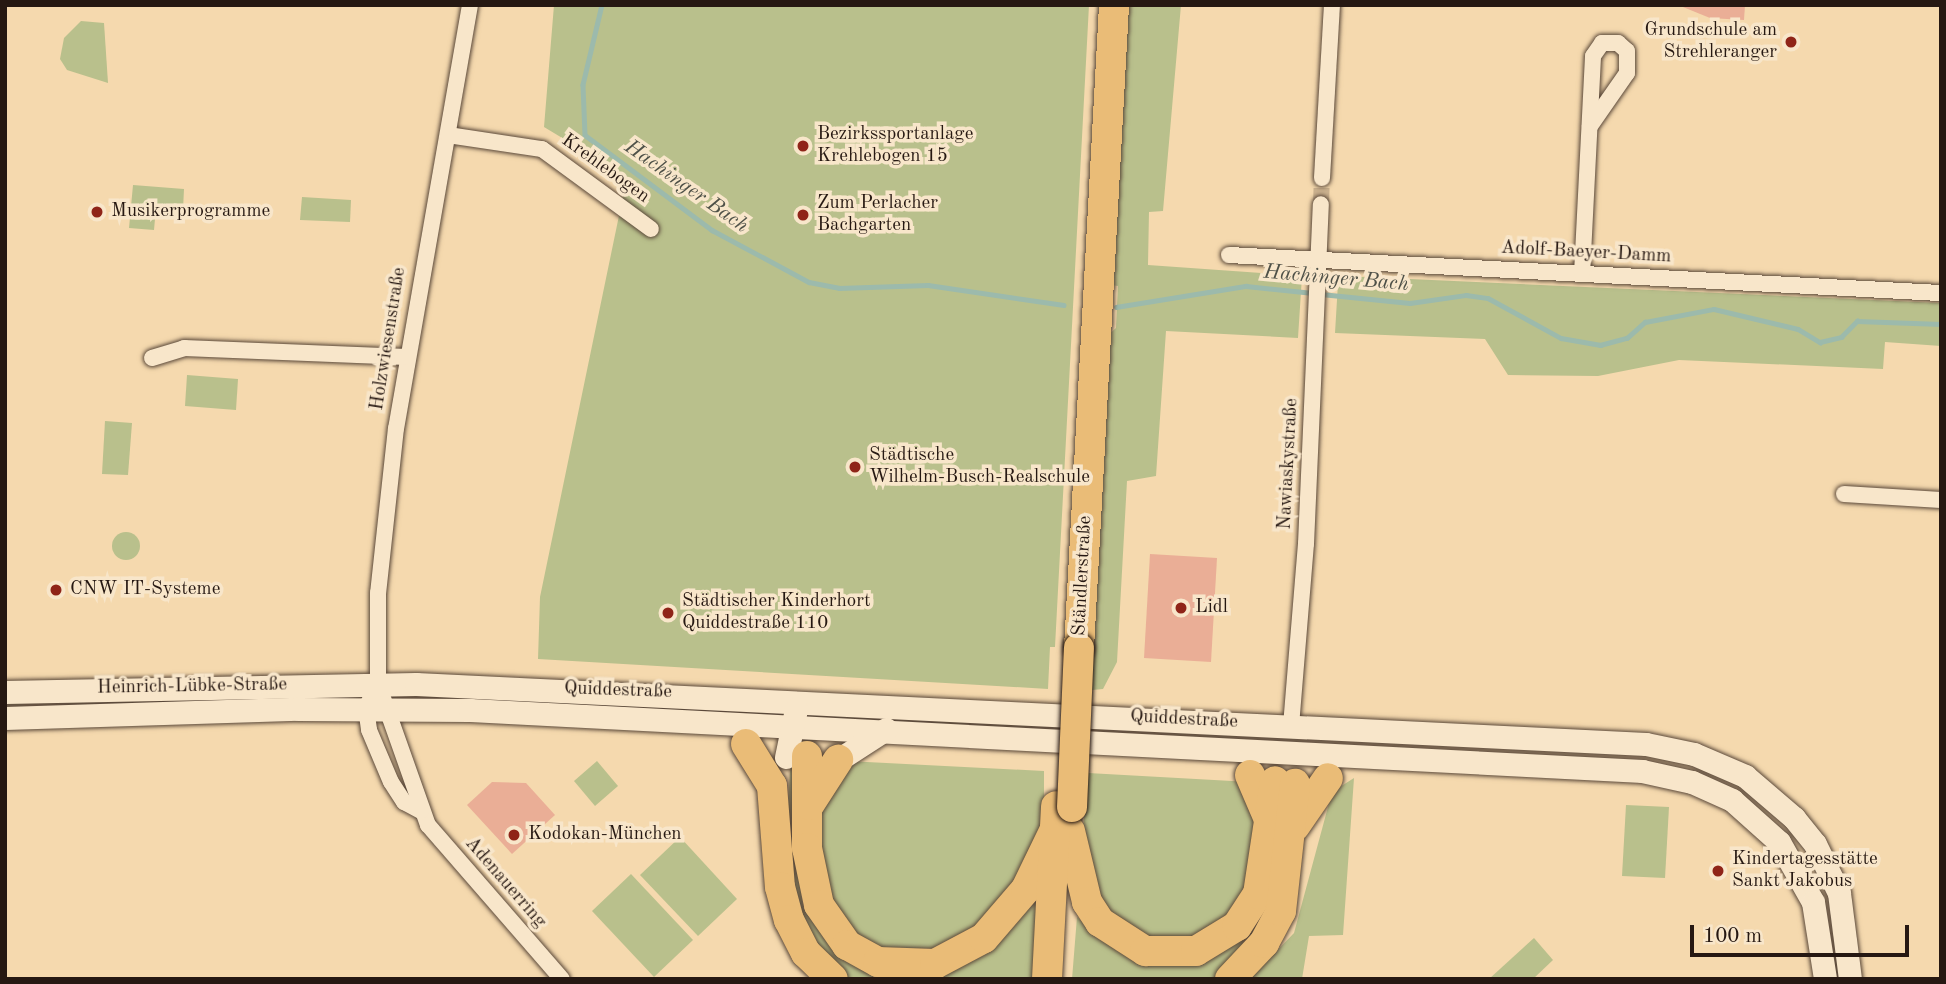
<!DOCTYPE html>
<html>
<head>
<meta charset="utf-8">
<style>
	body { margin:0 }
	#map { position:relative; width:1946px; height:984px; overflow:hidden; background:#f5d9ae; font-family:"Old Standard TT",serif }
	div>[style] { position:absolute }
	.green>* { inset:0; background:#b9c08c }
	.round { border-radius:50% }
	.stream>* { height:4.5px; margin:-2.25px; padding:0 2.25px; transform-origin:2.25px; border-radius:2.25px; background:#9cbaac }
	.building>* { inset:0; background:#eaae96 }
	.street-tunnel>* { height:16px; margin-top:-8px; transform-origin:0; background:repeating-linear-gradient(90deg,#ccb28f 0 16px,transparent 0 24px) }
	.roads { filter:drop-shadow(0 0 2px #5a4839) drop-shadow(0 0 2px #5a4839) }
	.street>* { height:16px; margin:-8px; padding:0 8px; transform-origin:8px; border-radius:8px; background:#f8e6ca }
	.secondary>* { height:23px; margin:-11.5px; padding:0 11.5px; transform-origin:11.5px; border-radius:11.5px; background:#f8e6ca }
	.highway>* { height:30px; margin:-15px; padding:0 15px; transform-origin:15px; border-radius:15px; background:#eabc77 }
	.bridges { filter:drop-shadow(0 0 2px #261812) drop-shadow(0 0 2px #261812) }
	.highway-bridge>* { height:30px; margin:-15px; padding:0 15px; transform-origin:15px; border-radius:15px; background:#eabc77 }
	.dots>* { width:19px; height:19px; translate:-50% -50%; box-sizing:border-box; border:4px solid #f8e6ca; border-radius:50% }
	span { translate:-50% -50%; white-space:nowrap; text-align:center; line-height:1.15; -webkit-text-stroke:7px #f8e6ca; paint-order:stroke }
	.poi-label { font-size:19px; color:#261812 }
	.right { translate:-100% -50%; text-align:right }
	.left { translate:0 -50%; text-align:left }
	.street-label { font-size:19px; color:#261812 }
	.water-label { font-size:21px; color:#4f5148; font-style:italic }
	.frame { position:absolute; inset:0; border:7px solid #261812; pointer-events:none }
	.scale { position:absolute; left:1690px; top:925px; width:219px; height:32px; box-sizing:border-box; border:4px solid #261812; border-top:0; padding-left:9px; font-size:21px; line-height:24px; white-space:nowrap; color:#261812; -webkit-text-stroke:5px #f8e6ca; paint-order:stroke }
</style>
</head>
<body>
<div id="map">
	<div class="green">
		<i style="clip-path:polygon(554px 5px,1089px 5px,1055px 647px,1050px 647px,1048px 689px,538px 659px,540px 597px,627px 177px,544px 127px)"></i>
		<i style="clip-path:polygon(1127px 5px,1181px 5px,1163px 211px,1149px 212px,1148px 265px,1302px 276px,1298px 338px,1166px 331px,1156px 476px,1127px 481px,1117px 662px,1103px 689px,1092px 690px,1107px 336px,1116px 328px,1118px 286px,1111px 285px)"></i>
		<i style="clip-path:polygon(81px 21px,104px 23px,108px 83px,67px 70px,60px 59px,64px 38px)"></i>
		<i style="clip-path:polygon(133px 185px,184px 189px,183px 210px,156px 208px,154px 230px,129px 228px)"></i>
		<i style="clip-path:polygon(302px 197px,351px 200px,350px 222px,300px 220px)"></i>
		<i style="clip-path:polygon(1343px 276px,1941px 303px,1941px 346px,1885px 342px,1883px 369px,1679px 360px,1598px 376px,1508px 375px,1485px 339px,1335px 333px,1338px 283px)"></i>
		<i style="clip-path:polygon(187px 375px,238px 379px,236px 410px,185px 406px)"></i>
		<i style="clip-path:polygon(105px 421px,132px 423px,128px 475px,102px 474px)"></i>
		<i class="round" style="left:112px;top:532px;width:28px;height:28px"></i>
		<i style="clip-path:polygon(791px 756px,798px 756px,794px 839px,803px 908px,876px 971px,1020px 918px,1036px 898px,1039px 979px,848px 979px,833px 969px,794px 909px,786px 840px)"></i>
		<i style="clip-path:polygon(597px 761px,618px 786px,595px 806px,574px 781px)"></i>
		<i style="clip-path:polygon(847px 761px,1044px 771px,1044px 825px,1016px 894px,944px 951px,873px 949px,836px 916px,821px 843px,822px 802px)"></i>
		<i style="clip-path:polygon(1088px 773px,1250px 782px,1259px 860px,1223px 928px,1168px 946px,1105px 920px,1081px 854px)"></i>
		<i style="clip-path:polygon(1354px 778px,1343px 935px,1309px 936px,1302px 979px,1250px 979px,1294px 933px,1332px 792px)"></i>
		<i style="clip-path:polygon(1626px 805px,1669px 807px,1665px 878px,1622px 876px)"></i>
		<i style="clip-path:polygon(680px 837px,737px 899px,698px 936px,640px 875px)"></i>
		<i style="clip-path:polygon(631px 874px,693px 940px,654px 977px,592px 911px)"></i>
		<i style="clip-path:polygon(1276px 893px,1241px 956px,1214px 979px,1072px 979px,1077px 917px,1117px 951px,1144px 961px)"></i>
		<i style="clip-path:polygon(1534px 938px,1553px 960px,1533px 979px,1489px 979px)"></i>
	</div>
	<div class="stream">
		<i style="left:602px;top:5px;width:82px;rotate:103.4deg"></i>
		<i style="left:583px;top:85px;width:50px;rotate:87.7deg"></i>
		<i style="left:585px;top:135px;width:159px;rotate:36.8deg"></i>
		<i style="left:712px;top:230px;width:110px;rotate:28.2deg"></i>
		<i style="left:809px;top:282px;width:31px;rotate:11deg"></i>
		<i style="left:839px;top:288px;width:89px;rotate:-1.9deg"></i>
		<i style="left:928px;top:285px;width:137px;rotate:8.4deg"></i>
		<i style="left:1321px;top:294px;width:89px;rotate:5.8deg"></i>
		<i style="left:1410px;top:303px;width:57px;rotate:-8.1deg"></i>
		<i style="left:1466px;top:295px;width:22px;rotate:8deg"></i>
		<i style="left:1488px;top:298px;width:83px;rotate:28.7deg"></i>
		<i style="left:1561px;top:338px;width:40px;rotate:10deg"></i>
		<i style="left:1600px;top:345px;width:28px;rotate:-15deg"></i>
		<i style="left:1627px;top:338px;width:24px;rotate:-42deg"></i>
		<i style="left:1645px;top:322px;width:70px;rotate:-10.7deg"></i>
		<i style="left:1714px;top:309px;width:86px;rotate:13.4deg"></i>
		<i style="left:1798px;top:329px;width:26px;rotate:31deg"></i>
		<i style="left:1820px;top:342px;width:22px;rotate:-13deg"></i>
		<i style="left:1841px;top:337px;width:23px;rotate:-45deg"></i>
		<i style="left:1857px;top:321px;width:84px;rotate:2deg"></i>
		<i style="left:1116px;top:307px;width:132px;rotate:-9.2deg"></i>
		<i style="left:1246px;top:286px;width:67px;rotate:6deg"></i>
	</div>
	<div class="building">
		<i style="clip-path:polygon(1678px 5px,1745px 5px,1744px 20px,1710px 18px)"></i>
		<i style="clip-path:polygon(1150px 554px,1217px 558px,1211px 662px,1144px 658px)"></i>
		<i style="clip-path:polygon(492px 782px,526px 783px,555px 815px,512px 854px,467px 805px)"></i>
	</div>
	<div class="street-tunnel">
		<i style="left:1321px;top:204px;width:26px;rotate:-88deg"></i>
	</div>
	<div class="roads">
		<div class="street">
			<i style="left:470px;top:5px;width:429px;rotate:99.9deg"></i>
			<i style="left:396px;top:428px;width:166px;rotate:96.2deg"></i>
			<i style="left:378px;top:593px;width:91px;rotate:90deg"></i>
			<i style="left:378px;top:684px;width:150px;rotate:70.5deg"></i>
			<i style="left:428px;top:825px;width:204px;rotate:49deg"></i>
			<i style="left:448px;top:135px;width:95px;rotate:8.5deg"></i>
			<i style="left:542px;top:149px;width:135px;rotate:36.3deg"></i>
			<i style="left:1322px;top:178px;width:173px;rotate:-86.7deg"></i>
			<i style="left:1229px;top:255px;width:713px;rotate:3.06deg"></i>
			<i style="left:1582px;top:274px;width:218px;rotate:-87.1deg"></i>
			<i style="left:1593px;top:56px;width:16px;rotate:-55deg"></i>
			<i style="left:1602px;top:43px;width:16px"></i>
			<i style="left:1618px;top:43px;width:12px;rotate:42deg"></i>
			<i style="left:1627px;top:51px;width:22px;rotate:90deg"></i>
			<i style="left:1627px;top:73px;width:65px;rotate:124.9deg"></i>
			<i style="left:152px;top:358px;width:34px;rotate:-17deg"></i>
			<i style="left:184px;top:348px;width:223px;rotate:2.3deg"></i>
			<i style="left:1844px;top:494px;width:97px;rotate:3.5deg"></i>
			<i style="left:378px;top:684px;width:27px;rotate:117deg"></i>
			<i style="left:366px;top:708px;width:22px;rotate:82deg"></i>
			<i style="left:369px;top:730px;width:56px;rotate:67.1deg"></i>
			<i style="left:391px;top:782px;width:24px;rotate:57deg"></i>
			<i style="left:404px;top:802px;width:19px;rotate:28deg"></i>
			<i style="left:1291px;top:726px;width:183px;rotate:-85.3deg"></i>
			<i style="left:1306px;top:544px;width:340px;rotate:-87.5deg"></i>
		</div>
		<div class="secondary">
			<i style="left:5px;top:692px;width:411px;rotate:-1.1deg"></i>
			<i style="left:416px;top:684px;width:1231px;rotate:2.79deg"></i>
			<i style="left:1646px;top:744px;width:49px;rotate:11.8deg"></i>
			<i style="left:1694px;top:754px;width:56px;rotate:23.3deg"></i>
			<i style="left:1745px;top:776px;width:65px;rotate:40.6deg"></i>
			<i style="left:1794px;top:818px;width:33px;rotate:51deg"></i>
			<i style="left:1815px;top:844px;width:55px;rotate:63.9deg"></i>
			<i style="left:1839px;top:893px;width:87px;rotate:82.7deg"></i>
			<i style="left:5px;top:718px;width:293px;rotate:-1.8deg"></i>
			<i style="left:298px;top:709px;width:172px;rotate:0.3deg"></i>
			<i style="left:470px;top:710px;width:1174px;rotate:2.98deg"></i>
			<i style="left:1642px;top:771px;width:51px;rotate:12.4deg"></i>
			<i style="left:1692px;top:782px;width:44px;rotate:24.2deg"></i>
			<i style="left:1732px;top:800px;width:63px;rotate:41.8deg"></i>
			<i style="left:1779px;top:842px;width:69px;rotate:60.5deg"></i>
			<i style="left:1813px;top:902px;width:78px;rotate:81.1deg"></i>
			<i style="left:786px;top:757px;width:49px;rotate:-78.2deg"></i>
			<i style="left:838px;top:760px;width:57px;rotate:-32.9deg"></i>
		</div>
		<div class="highway">
			<i style="left:1079px;top:648px;width:644px;rotate:-86.88deg"></i>
			<i style="left:746px;top:744px;width:49px;rotate:58.2deg"></i>
			<i style="left:772px;top:786px;width:101px;rotate:85.5deg"></i>
			<i style="left:780px;top:887px;width:34px;rotate:75deg"></i>
			<i style="left:789px;top:920px;width:37px;rotate:63deg"></i>
			<i style="left:806px;top:953px;width:37px;rotate:44deg"></i>
			<i style="left:807px;top:756px;width:92px;rotate:90deg"></i>
			<i style="left:807px;top:848px;width:58px;rotate:78.1deg"></i>
			<i style="left:819px;top:905px;width:49px;rotate:55deg"></i>
			<i style="left:847px;top:945px;width:35px;rotate:29deg"></i>
			<i style="left:878px;top:962px;width:57px;rotate:2deg"></i>
			<i style="left:935px;top:964px;width:55px;rotate:-28deg"></i>
			<i style="left:984px;top:938px;width:65px;rotate:-49.4deg"></i>
			<i style="left:1026px;top:889px;width:67px;rotate:-64.2deg"></i>
			<i style="left:1250px;top:775px;width:46px;rotate:66.8deg"></i>
			<i style="left:809px;top:805px;width:54px;rotate:-57.2deg"></i>
			<i style="left:1295px;top:826px;width:58px;rotate:-55.5deg"></i>
			<i style="left:1070px;top:831px;width:73px;rotate:76.5deg"></i>
			<i style="left:1087px;top:902px;width:24px;rotate:57deg"></i>
			<i style="left:1100px;top:922px;width:54px;rotate:32.8deg"></i>
			<i style="left:1145px;top:951px;width:51px"></i>
			<i style="left:1196px;top:951px;width:48px;rotate:-31.4deg"></i>
			<i style="left:1237px;top:926px;width:38px;rotate:-57deg"></i>
			<i style="left:1258px;top:894px;width:114px;rotate:-81.4deg"></i>
			<i style="left:1047px;top:979px;width:173px;rotate:-87deg"></i>
			<i style="left:1230px;top:979px;width:50px;rotate:-46.6deg"></i>
			<i style="left:1264px;top:943px;width:36px;rotate:-62deg"></i>
			<i style="left:1281px;top:911px;width:128px;rotate:-83.7deg"></i>
		</div>
	</div>
	<div class="bridges">
		<div class="highway-bridge">
			<i style="left:1072px;top:807px;width:159px;rotate:-87.5deg"></i>
		</div>
	</div>
	<div class="dots">
		<i style="left:1791px;top:42px;background:#8f2418"></i>
		<i style="left:803px;top:146px;background:#8f2418"></i>
		<i style="left:97px;top:212px;background:#8f2418"></i>
		<i style="left:803px;top:215px;background:#8f2418"></i>
		<i style="left:855px;top:467px;background:#8f2418"></i>
		<i style="left:56px;top:590px;background:#8f2418"></i>
		<i style="left:1181px;top:608px;background:#8f2418"></i>
		<i style="left:668px;top:613px;background:#8f2418"></i>
		<i style="left:514px;top:835px;background:#8f2418"></i>
		<i style="left:1718px;top:871px;background:#8f2418"></i>
	</div>
	<div class="poi-label">
		<span class="right" style="left:1777px;top:42px">Grundschule am<br>Strehleranger</span>
		<span class="left" style="left:817px;top:146px">Bezirkssportanlage<br>Krehlebogen 15</span>
		<span class="left" style="left:817px;top:215px">Zum Perlacher<br>Bachgarten</span>
		<span class="left" style="left:111px;top:212px">Musikerprogramme</span>
		<span class="left" style="left:869px;top:467px">Städtische<br>Wilhelm-Busch-Realschule</span>
		<span class="left" style="left:70px;top:590px">CNW IT-Systeme</span>
		<span class="left" style="left:682px;top:613px">Städtischer Kinderhort<br>Quiddestraße 110</span>
		<span class="left" style="left:1195px;top:608px">Lidl</span>
		<span class="left" style="left:528px;top:835px">Kodokan-München</span>
		<span class="left" style="left:1732px;top:871px">Kindertagesstätte<br>Sankt Jakobus</span>
	</div>
	<div class="street-label">
		<span style="left:605px;top:169px;rotate:36deg">Krehlebogen</span>
		<span style="left:1586px;top:253px;rotate:3deg">Adolf-Baeyer-Damm</span>
		<span style="left:389px;top:339px;rotate:-81deg">Holzwiesenstraße</span>
		<span style="left:1289px;top:464px;rotate:-87deg">Nawiaskystraße</span>
		<span style="left:1083px;top:576px;rotate:-87deg">Ständlerstraße</span>
		<span style="left:192px;top:687px;rotate:-1deg">Heinrich-Lübke-Straße</span>
		<span style="left:618px;top:691px;rotate:2deg">Quiddestraße</span>
		<span style="left:1184px;top:720px;rotate:3deg">Quiddestraße</span>
		<span style="left:505px;top:883px;rotate:49deg">Adenauerring</span>
	</div>
	<div class="water-label">
		<span style="left:686px;top:187px;rotate:35deg">Hachinger Bach</span>
		<span style="left:1336px;top:279px;rotate:5deg">Hachinger Bach</span>
	</div>
	<div class="frame"></div>
	<div class="scale">100 m</div>
</div>
</body>
</html>
